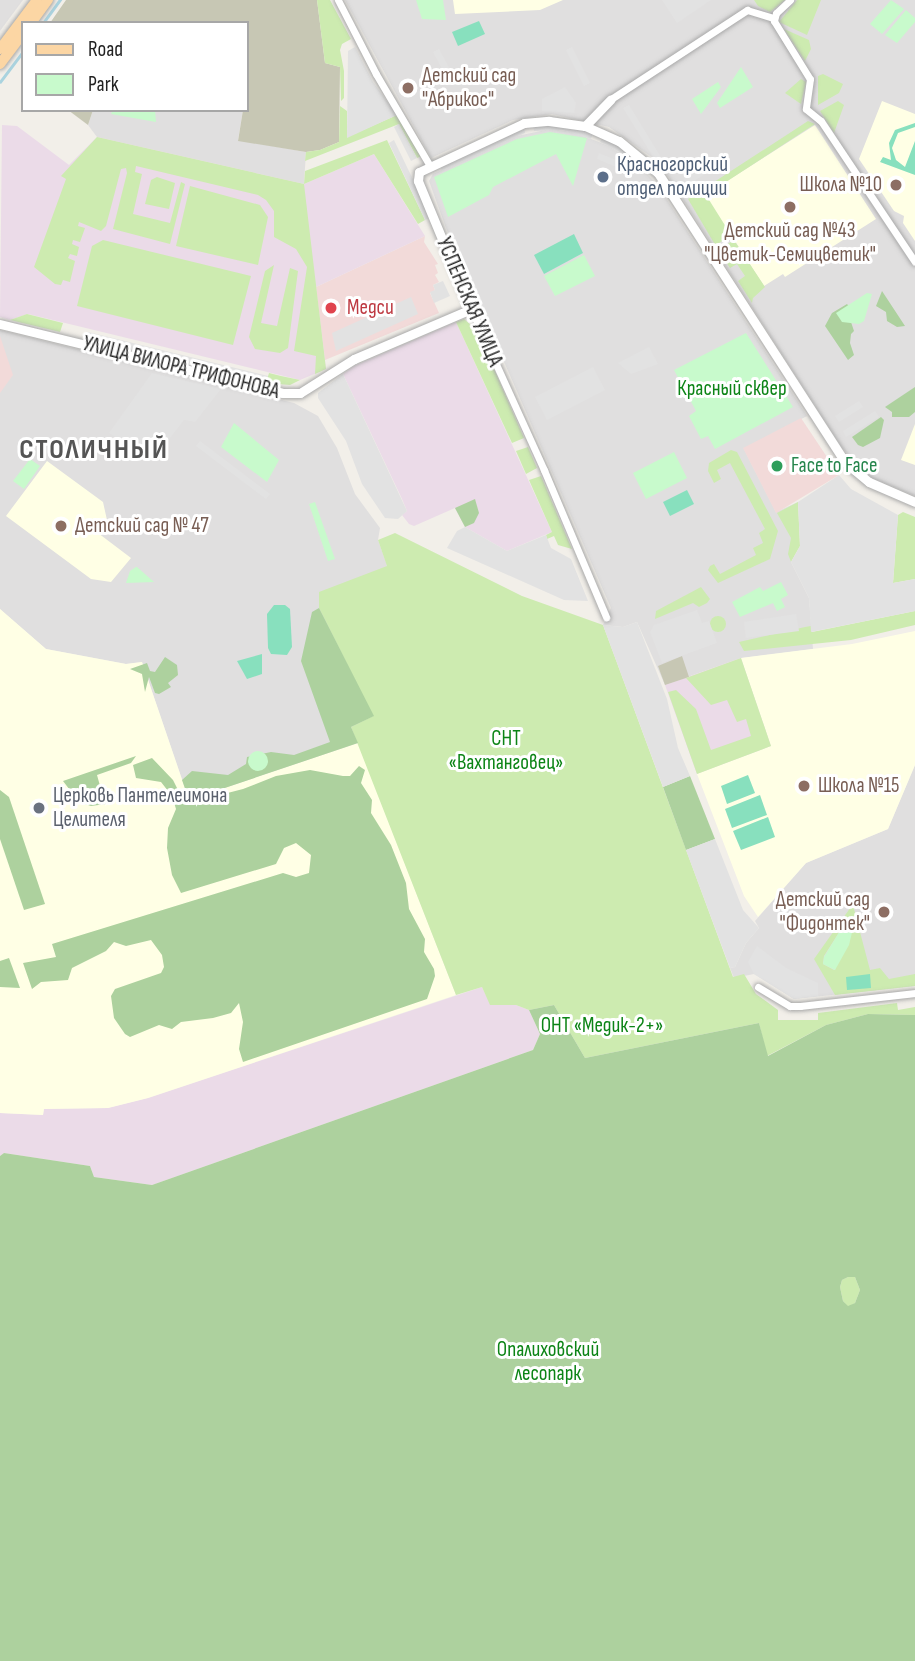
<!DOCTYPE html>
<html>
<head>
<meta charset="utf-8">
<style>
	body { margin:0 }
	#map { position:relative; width:915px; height:1661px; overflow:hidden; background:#f2efe9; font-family:"Sofia Sans Condensed",sans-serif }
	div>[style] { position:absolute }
	.residential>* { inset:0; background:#e0dfdf }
	.commercial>* { inset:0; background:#f2dad9 }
	.industrial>* { inset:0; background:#ebdbe8 }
	.education>* { inset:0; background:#ffffe5 }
	.construction>* { inset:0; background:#c7c7b4 }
	.grass>* { inset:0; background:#cdebb0 }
	.round { border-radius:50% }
	.forest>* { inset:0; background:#add19e }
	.park>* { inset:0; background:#c8facc }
	.pitch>* { inset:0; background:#88e0be }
	.parking>* { inset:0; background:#e2e2e2 }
	.stream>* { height:2.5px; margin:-1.25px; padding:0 1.25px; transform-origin:1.25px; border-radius:1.25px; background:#aad3df }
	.roads { filter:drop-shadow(0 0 2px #a9a9a9) drop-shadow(0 0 2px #a9a9a9) }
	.minor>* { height:7px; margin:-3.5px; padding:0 3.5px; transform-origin:3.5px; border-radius:3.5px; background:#fff }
	.tertiary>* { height:9px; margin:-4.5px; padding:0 4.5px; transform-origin:4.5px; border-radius:4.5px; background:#fff }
	.primary>* { height:10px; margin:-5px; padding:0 5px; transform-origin:5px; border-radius:5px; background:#fcd6a4 }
	.dots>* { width:19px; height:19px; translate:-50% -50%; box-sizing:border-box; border:4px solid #fff; border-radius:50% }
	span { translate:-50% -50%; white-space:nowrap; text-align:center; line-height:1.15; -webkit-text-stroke:6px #fff; paint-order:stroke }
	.education-label { font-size:21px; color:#785e54 }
	.left { translate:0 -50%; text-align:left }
	.right { translate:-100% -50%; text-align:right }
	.service-label { font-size:21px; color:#4e5e75 }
	.street-label { font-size:21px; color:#222 }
	.health-label { font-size:21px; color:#be3a42 }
	.park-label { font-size:21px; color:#0c8416 }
	.leisure-label { font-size:21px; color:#27864d }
	.worship-label { font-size:21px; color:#5b616d }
	.district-label { font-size:28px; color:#555; font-weight:700; letter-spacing:2px }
	.legend { position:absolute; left:21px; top:21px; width:228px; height:91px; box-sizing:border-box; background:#fff; border:2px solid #a7a7a7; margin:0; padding:9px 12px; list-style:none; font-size:21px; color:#222 }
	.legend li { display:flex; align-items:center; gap:14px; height:35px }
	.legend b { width:35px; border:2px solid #a7a7a7 }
</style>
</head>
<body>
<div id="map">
	<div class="residential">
		<i style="clip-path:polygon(0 0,23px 0,0 31px)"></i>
		<i style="clip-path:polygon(345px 0,915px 0,915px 496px,872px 478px,842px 448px,668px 176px,653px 158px,609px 127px,552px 114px,513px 120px,431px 158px)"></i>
		<i style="clip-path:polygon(93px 110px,243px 110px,238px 140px,306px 152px,304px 184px,97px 137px,88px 125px)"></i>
		<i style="clip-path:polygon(550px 129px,573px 132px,609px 146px,637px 164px,656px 183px,807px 416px,744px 449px,776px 512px,798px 502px,791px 562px,809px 598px,813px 649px,741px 658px,665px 685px,637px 622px,623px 627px,603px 625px,611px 608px,446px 228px,429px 181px,433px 174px,517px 136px)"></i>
		<i style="clip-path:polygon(0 330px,294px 403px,318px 416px,337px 448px,355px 494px,380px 528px,378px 540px,387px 565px,351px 727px,358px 743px,189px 800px,142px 662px,126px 664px,46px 649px,0 609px)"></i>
		<i style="clip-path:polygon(915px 765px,915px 986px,794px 999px,754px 974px,734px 978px,730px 968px,735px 967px,746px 943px,759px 928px,755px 921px,806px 863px,888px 829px)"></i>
	</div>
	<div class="commercial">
		<i style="clip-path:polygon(425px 236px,424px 242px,438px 264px,435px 265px,438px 273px,435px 275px,439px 282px,433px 285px,435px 290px,430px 293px,439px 313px,325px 360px,316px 287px)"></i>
		<i style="clip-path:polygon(0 336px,13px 375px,0 393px)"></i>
		<i style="clip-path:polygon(801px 418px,839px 475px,776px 513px,743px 448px)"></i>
	</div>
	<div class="industrial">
		<i style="clip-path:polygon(2px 125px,17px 126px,69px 165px,97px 137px,304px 184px,374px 154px,425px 236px,316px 287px,326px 369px,300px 380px,28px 314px,10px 320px,0 317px)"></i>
		<i style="clip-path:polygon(456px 322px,552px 532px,507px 551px,465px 527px,455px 508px,414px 526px,409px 524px,402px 515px,407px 511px,402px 499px,343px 374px,354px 366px)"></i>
		<i style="clip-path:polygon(741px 658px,771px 746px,697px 774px,665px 685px)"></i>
		<i style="clip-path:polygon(482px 987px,491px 1005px,516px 1005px,529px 1010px,540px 1034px,533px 1050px,152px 1185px,94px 1177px,90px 1166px,4px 1153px,0 1156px,0 1113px,43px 1115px,44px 1109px,108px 1108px,148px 1098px)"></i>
	</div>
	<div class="education">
		<i style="clip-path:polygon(453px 0,563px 0,540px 10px,455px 14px)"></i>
		<i style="clip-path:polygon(882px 101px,915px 114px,915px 241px,903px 223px,904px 216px,894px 211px,859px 159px)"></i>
		<i style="clip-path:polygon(815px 125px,876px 219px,785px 277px,783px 274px,764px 286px,705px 195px)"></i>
		<i style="clip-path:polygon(915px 424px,915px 465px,901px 460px)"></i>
		<i style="clip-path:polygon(47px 461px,103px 502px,107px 520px,98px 533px,131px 558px,111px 582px,91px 579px,6px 516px)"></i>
		<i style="clip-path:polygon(0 609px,46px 649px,126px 664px,142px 662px,189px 800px,358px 743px,456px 995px,148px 1098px,108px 1108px,44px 1109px,43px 1115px,0 1113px)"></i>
		<i style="clip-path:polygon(915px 631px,915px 765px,888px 829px,806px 863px,758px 917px,744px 896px,697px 774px,771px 746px,741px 658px,852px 644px)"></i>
	</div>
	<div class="construction">
		<i style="clip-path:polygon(66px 0,317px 0,325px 63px,340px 67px,339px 142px,320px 150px,306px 152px,238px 141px,243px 110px,247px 110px,247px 23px,50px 23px)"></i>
		<i style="clip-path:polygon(68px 110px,93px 110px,88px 125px)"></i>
		<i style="clip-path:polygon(682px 656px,689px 677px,665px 685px,658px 666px)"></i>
	</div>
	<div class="grass">
		<i style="clip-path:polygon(317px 0,330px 0,351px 39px,342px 44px,340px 50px,344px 71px,344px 98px,341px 101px,340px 67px,325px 63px)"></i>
		<i style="clip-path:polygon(754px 0,785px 0,770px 12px,758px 6px)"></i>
		<i style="clip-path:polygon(797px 0,821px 0,807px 35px,779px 22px)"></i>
		<i style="clip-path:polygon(784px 29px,809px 40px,811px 49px,805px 61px)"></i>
		<i style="clip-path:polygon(823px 74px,843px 84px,839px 93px,818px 105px,818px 76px)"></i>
		<i style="clip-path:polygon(801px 79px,806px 82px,801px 104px,785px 93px)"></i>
		<i style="clip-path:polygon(838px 101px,844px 105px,834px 133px,820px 111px)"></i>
		<i style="clip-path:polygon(340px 106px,347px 111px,347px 137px,397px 115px,422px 156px,417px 158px,399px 124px,305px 161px,306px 152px,320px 150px,339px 142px)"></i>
		<i style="clip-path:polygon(808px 121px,815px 124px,706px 195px,731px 235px,716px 245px,714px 243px,688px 199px)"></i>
		<i style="clip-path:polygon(97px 137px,304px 184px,305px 171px,387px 140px,425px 220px,418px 224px,374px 154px,304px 184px,326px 369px,315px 374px,316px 356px,294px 351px,307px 267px,296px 249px,274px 237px,274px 211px,266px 200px,258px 195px,136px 166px,135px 172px,142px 174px,133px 214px,170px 223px,181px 182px,185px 184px,170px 244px,113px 229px,127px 173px,126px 168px,121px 169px,106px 226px,101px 231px,79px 222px,78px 226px,85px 228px,80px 242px,73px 240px,72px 244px,79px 247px,77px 256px,70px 254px,68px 258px,75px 261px,70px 282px,63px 280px,61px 285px,55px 284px,34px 267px,66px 179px,61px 176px)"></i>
		<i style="clip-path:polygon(157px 177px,175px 183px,169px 209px,145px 204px,151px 180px)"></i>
		<i style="clip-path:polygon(190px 186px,260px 205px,268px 217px,258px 265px,176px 246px)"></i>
		<i style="clip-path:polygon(103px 240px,251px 276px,233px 345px,77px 306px,92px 246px)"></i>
		<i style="clip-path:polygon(734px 240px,765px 287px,753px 298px,752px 303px,738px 281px,745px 276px,737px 264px,730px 268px,718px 250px)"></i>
		<i style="clip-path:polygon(274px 265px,261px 323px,277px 326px,290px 268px,298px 271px,288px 348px,280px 353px,255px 349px,249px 337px,265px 271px)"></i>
		<i style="clip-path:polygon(27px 314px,63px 323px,60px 332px,10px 320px)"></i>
		<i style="clip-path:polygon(464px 319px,477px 330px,524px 438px,512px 443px,456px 322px)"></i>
		<i style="clip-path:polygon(269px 373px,281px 376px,300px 380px,290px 385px,266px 383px)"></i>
		<i style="clip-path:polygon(528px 447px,537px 468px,526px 474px,516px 451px)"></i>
		<i style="clip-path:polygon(731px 450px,737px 452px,778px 531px,770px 559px,718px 583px,708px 570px,710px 566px,714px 564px,720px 574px,756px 555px,753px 548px,763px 543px,759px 533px,765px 529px,730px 463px,717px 470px,721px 479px,714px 483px,708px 471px,709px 463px)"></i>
		<i style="clip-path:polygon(541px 476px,572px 549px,558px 545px,554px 536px,547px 539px,546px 535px,552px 532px,529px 480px)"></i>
		<i style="clip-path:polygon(798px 502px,800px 546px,791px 562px,788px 554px,791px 538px,777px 513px)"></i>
		<i style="clip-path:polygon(903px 512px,915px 517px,915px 579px,893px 583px,898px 515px)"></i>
		<i style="clip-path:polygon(395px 533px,522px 596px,603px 625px,733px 977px,744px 974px,756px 994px,778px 1010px,778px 1020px,818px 1020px,818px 1013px,897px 1003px,898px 1010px,915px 1007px,915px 1015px,868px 1014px,826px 1025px,767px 1056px,759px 1023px,585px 1058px,554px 1005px,529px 1010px,516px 1005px,490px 1005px,482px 987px,456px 995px,351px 727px,373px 716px,319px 608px,319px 592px,387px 566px,378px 540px)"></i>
		<i style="clip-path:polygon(701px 587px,710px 599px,707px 603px,699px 607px,693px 603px,655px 619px,656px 611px)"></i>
		<i style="clip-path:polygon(915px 611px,915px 625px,851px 640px,744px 651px,739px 642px,805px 627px,811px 626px,812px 632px)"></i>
		<i class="round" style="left:710px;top:616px;width:16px;height:16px"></i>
		<i style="clip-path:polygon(741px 658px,771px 746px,697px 774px,668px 692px,676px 690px,696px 709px,711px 750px,751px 736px,746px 719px,737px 722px,727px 700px,711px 705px,686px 678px)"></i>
		<i style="clip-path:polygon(evenodd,858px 897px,860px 905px,854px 909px,870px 970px,880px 968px,889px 979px,915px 974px,915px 986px,835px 995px,814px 959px,858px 897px,849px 917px,835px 970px,834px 970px,823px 964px,824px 956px,849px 917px)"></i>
		<i style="clip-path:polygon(848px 1277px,855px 1277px,860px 1290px,855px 1303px,848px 1307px,843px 1301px,840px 1287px,842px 1280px)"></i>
	</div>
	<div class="forest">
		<i style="clip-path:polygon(882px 291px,905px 326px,897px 327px,887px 321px,886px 312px,876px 306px)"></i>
		<i style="clip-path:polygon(847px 304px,852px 310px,850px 319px,854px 331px,851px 334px,850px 343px,854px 355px,848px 360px,825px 326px,832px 313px)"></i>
		<i style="clip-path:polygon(915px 387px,915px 412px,909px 417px,892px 417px,892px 412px,885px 407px)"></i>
		<i style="clip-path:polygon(881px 417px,884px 420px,880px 438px,863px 447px,858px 445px,852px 437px)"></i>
		<i style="clip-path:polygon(475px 499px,479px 513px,474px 523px,465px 527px,455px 508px)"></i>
		<i style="clip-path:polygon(319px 608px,374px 716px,351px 727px,358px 743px,189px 800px,182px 780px,192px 771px,228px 775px,246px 764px,247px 757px,271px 752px,294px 755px,330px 742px,301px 661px,312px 612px)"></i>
		<i style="clip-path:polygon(165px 657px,177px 665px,178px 675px,168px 683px,171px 687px,159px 694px,155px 693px,149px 677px,145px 692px,142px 674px,130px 669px,147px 663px,150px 671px,155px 672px)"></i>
		<i style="clip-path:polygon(136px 756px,131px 763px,97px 775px,102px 793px,106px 797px,106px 804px,91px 806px,79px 802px,63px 781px)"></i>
		<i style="clip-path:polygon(152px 758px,173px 780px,185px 804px,243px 789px,276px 776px,310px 770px,343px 776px,350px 776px,359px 766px,365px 770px,361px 783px,372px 800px,371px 813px,391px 845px,406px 883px,409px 909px,425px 939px,424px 952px,434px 969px,435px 976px,427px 999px,243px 1062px,239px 1049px,243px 1022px,239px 1003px,231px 1013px,213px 1018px,181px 1022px,172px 1029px,159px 1025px,130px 1037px,125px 1034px,114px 1018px,111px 996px,115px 989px,161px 973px,164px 967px,162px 955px,151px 940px,126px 946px,114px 942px,106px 951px,72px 968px,68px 980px,41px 982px,32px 989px,23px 963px,56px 957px,52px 944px,283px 873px,296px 877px,309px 873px,311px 855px,296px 843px,284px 848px,276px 864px,181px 893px,172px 875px,167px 848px,168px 828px,176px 809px,172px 796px,161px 782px,136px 778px,133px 765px)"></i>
		<i style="clip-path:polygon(690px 776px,715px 839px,686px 850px,663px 787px)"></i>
		<i style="clip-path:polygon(0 790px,9px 797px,45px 904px,24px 910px,0 839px)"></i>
		<i style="clip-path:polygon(9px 958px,20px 988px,0 987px,0 961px)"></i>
		<i style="clip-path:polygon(evenodd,554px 1005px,585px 1058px,759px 1023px,768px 1056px,826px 1025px,868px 1014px,915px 1015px,915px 1661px,0 1661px,0 1156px,4px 1153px,90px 1166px,94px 1177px,152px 1185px,533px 1050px,540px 1034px,529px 1010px,554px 1005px,848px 1277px,855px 1277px,860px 1290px,855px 1303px,848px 1306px,843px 1301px,840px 1287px,842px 1280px,848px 1277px)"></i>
	</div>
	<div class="park">
		<i style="clip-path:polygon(416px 0,443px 0,446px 20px,422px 19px)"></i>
		<i style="clip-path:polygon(891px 0,904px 9px,882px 34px,870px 24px)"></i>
		<i style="clip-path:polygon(906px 10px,915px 18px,915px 22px,897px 43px,885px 35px)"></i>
		<i style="clip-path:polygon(741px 67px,753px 87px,720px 108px,717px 103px)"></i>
		<i style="clip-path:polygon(718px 82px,721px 87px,701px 114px,692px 99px)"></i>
		<i style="clip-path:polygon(113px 110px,155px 110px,156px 122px,111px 114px)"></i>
		<i style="clip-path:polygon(550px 132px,587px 138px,573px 186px,556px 154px,493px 187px,489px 195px,448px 217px,434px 177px,517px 139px)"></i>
		<i style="clip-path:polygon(584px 255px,595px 276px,555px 296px,544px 276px)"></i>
		<i style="clip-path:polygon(867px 293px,872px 294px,864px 321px,859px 324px,842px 322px,836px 313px)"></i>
		<i style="clip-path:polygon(746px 333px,793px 407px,715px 449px,708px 436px,701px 439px,689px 416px,696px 411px,674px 370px)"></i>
		<i style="clip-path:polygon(234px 423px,279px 460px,267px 482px,221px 447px)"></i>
		<i style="clip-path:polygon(674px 452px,687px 478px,646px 499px,633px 473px)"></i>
		<i style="clip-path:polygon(30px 459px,40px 466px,24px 489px,13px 481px)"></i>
		<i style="clip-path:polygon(315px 502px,335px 559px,328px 561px,309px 504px)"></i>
		<i style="clip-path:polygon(136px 567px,137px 567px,154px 582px,126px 583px,130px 571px)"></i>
		<i style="clip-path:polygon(781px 582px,788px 595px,781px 599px,785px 607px,777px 611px,773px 603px,740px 617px,732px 602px,760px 587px,763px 591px)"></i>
		<i class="round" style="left:248px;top:751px;width:20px;height:20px"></i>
		<i style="clip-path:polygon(849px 916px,855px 920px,849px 945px,835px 970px,823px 964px,824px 957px)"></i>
	</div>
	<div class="pitch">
		<i style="clip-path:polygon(479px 21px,485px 34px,458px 46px,452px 32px)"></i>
		<i style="clip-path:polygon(915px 123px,915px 127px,898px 133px,892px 148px,896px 160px,905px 167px,915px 141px,915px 175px,880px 162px,883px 157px,891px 160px,889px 143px,895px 130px)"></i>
		<i style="clip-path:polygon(574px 234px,583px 253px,544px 274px,534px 255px)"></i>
		<i style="clip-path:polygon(687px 490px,694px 504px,670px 516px,663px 502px)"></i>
		<i style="clip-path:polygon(274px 605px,285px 605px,290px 609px,292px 647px,287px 655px,271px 654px,268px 648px,267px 614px)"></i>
		<i style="clip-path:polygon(262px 654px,262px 674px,247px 679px,237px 661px)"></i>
		<i style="clip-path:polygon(748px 775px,755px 793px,727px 804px,721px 786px)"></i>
		<i style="clip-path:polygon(760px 795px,767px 815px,732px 828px,725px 809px)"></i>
		<i style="clip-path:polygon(768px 817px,775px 837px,741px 850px,733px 831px)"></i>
		<i style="clip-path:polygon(870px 974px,871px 988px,847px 990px,846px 977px)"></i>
	</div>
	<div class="parking">
		<i style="clip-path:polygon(662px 0,711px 0,677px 23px)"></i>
		<i style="clip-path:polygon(355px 47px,373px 82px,397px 115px,347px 138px,348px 51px)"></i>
		<i style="clip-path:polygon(572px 47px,590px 83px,584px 86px,566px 50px)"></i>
		<i style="clip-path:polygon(439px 49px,453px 75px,447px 78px,433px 52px)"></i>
		<i style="clip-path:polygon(565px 87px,576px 103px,574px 113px,542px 111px,542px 99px)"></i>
		<i style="clip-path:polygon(629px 105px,662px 159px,657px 163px,623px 108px)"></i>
		<i style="clip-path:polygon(549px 123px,582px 129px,593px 133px,591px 139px,563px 130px,534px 131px,533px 125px)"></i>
		<i style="clip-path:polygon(399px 124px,417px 158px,411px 161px,394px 127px)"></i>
		<i style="clip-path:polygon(524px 126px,525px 133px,442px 171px,440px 165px)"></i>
		<i style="clip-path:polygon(603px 136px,613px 141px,653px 171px,649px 175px,621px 153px,600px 142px)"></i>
		<i style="clip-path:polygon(394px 140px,431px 217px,425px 220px,389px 143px)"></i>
		<i style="clip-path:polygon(599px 153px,636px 168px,633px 174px,597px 159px)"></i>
		<i style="clip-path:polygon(700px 157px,706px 166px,705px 174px,688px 185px,684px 179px,691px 174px,686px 166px)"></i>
		<i style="clip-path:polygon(443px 281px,450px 296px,434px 303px,430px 292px,435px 290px,433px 285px)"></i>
		<i style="clip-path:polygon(411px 297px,418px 314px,336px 351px,332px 333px)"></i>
		<i style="clip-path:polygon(88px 332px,268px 376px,266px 383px,86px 339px)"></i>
		<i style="clip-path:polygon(649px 347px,658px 364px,631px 374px,618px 363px)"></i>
		<i style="clip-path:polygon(593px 367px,605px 390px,547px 420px,535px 397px)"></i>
		<i style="clip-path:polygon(152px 373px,221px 389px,195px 422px,184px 420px,153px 460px,109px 433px)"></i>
		<i style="clip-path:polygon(343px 374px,407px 511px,398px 519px,385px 518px,362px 484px,346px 441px,318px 398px,318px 393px)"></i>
		<i style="clip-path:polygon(859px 401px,863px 407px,839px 422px,835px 416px)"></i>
		<i style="clip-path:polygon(875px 411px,879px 417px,846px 437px,843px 431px)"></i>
		<i style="clip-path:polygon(200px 441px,270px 494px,266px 499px,196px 446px)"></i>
		<i style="clip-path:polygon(839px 475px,851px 489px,898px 515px,893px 583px,915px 579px,915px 611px,811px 632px,809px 598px,791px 562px,800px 546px,798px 502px)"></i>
		<i style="clip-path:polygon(465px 527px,507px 551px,546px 535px,551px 548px,571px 559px,588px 601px,564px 600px,447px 548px,457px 531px)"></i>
		<i style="clip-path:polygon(697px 610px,702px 623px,709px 621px,717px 643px,662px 663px,650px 632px,654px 625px)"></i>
		<i style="clip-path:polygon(796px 614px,799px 631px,746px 638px,744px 622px)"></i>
		<i style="clip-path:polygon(637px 622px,667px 699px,678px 748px,690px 776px,663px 787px,603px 625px,623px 627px)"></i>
		<i style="clip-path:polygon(715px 839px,743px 910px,759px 928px,746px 943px,735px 967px,730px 968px,686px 850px)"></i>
		<i style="clip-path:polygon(757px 946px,786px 968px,818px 983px,818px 996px,794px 999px,754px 974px,748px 962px)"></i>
	</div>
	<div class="stream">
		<i style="left:43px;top:23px;width:29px;rotate:-54deg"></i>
		<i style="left:0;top:82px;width:39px;rotate:-53deg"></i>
	</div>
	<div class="roads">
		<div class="minor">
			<i style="left:338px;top:0;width:83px;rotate:62.8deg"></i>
			<i style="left:376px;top:74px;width:107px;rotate:59.6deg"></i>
			<i style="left:790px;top:0;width:19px;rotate:137deg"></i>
			<i style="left:776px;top:13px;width:8px;rotate:104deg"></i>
			<i style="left:774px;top:21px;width:68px;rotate:58.2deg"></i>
			<i style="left:810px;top:79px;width:30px;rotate:98deg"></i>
			<i style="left:806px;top:109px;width:19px;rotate:39deg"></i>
			<i style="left:821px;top:121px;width:169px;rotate:56.3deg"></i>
			<i style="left:611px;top:99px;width:163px;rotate:-33.2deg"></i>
			<i style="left:747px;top:10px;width:28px;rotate:17deg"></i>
			<i style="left:471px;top:309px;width:177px;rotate:65.6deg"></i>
			<i style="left:544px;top:470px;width:160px;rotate:67.1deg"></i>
			<i style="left:758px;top:987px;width:37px;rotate:31deg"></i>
			<i style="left:790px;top:1006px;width:10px"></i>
			<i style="left:800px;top:1006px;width:116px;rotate:-6.4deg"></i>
		</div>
		<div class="tertiary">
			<i style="left:585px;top:126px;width:37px;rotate:-46deg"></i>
			<i style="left:0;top:324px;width:290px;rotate:13.7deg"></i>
			<i style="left:282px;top:393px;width:18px"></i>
			<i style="left:300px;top:393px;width:64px;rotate:-32.2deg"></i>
			<i style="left:354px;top:359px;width:127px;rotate:-23.1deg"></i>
			<i style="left:471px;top:309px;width:139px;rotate:-112.5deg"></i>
			<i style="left:418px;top:181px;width:9px;rotate:-84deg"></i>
			<i style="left:419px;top:172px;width:116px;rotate:-25deg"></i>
			<i style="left:524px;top:123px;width:25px;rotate:-5deg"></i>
			<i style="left:549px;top:121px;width:36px;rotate:8deg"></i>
			<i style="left:585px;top:126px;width:37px;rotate:24deg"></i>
			<i style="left:619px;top:141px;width:50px;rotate:39.4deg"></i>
			<i style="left:658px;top:173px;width:344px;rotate:57.1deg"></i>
			<i style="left:845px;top:462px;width:31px;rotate:40deg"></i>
			<i style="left:869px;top:482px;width:50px;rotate:23.5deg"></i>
		</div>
		<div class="primary">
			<i style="left:31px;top:23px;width:29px;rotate:-54deg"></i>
			<i style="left:0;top:49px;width:61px;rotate:-52.9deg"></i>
			<i style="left:0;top:64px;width:39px;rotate:-53deg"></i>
		</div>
	</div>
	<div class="dots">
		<i style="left:408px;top:88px;background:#8d6e63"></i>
		<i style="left:603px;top:177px;background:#5c6f8a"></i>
		<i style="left:896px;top:185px;background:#8d6e63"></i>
		<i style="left:790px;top:207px;background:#8d6e63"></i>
		<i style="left:331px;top:308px;background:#e0444e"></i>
		<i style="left:777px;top:466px;background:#2e9e5b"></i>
		<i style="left:61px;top:526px;background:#8d6e63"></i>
		<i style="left:804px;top:786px;background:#8d6e63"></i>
		<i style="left:39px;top:808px;background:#6b7280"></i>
		<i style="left:884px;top:912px;background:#8d6e63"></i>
	</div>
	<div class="education-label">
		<span class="left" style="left:422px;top:88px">Детский сад<br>"Абрикос"</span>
		<span class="right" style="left:882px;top:185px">Школа №10</span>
		<span style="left:790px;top:243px">Детский сад №43<br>"Цветик-Семицветик"</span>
		<span class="left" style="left:75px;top:526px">Детский сад № 47</span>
		<span class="left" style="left:818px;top:786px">Школа №15</span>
		<span class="right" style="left:870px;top:912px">Детский сад<br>"Фидонтек"</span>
	</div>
	<div class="service-label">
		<span class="left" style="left:617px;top:177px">Красногорский<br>отдел полиции</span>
	</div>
	<div class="street-label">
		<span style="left:469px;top:302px;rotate:67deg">УСПЕНСКАЯ УЛИЦА</span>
		<span style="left:181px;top:368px;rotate:14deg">УЛИЦА ВИЛОРА ТРИФОНОВА</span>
	</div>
	<div class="health-label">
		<span class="left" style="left:347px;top:308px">Медси</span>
	</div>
	<div class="park-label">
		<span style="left:732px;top:389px">Красный сквер</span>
		<span style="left:506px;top:751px">СНТ<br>«Вахтанговец»</span>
		<span style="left:602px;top:1026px">ОНТ «Медик-2+»</span>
		<span style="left:548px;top:1362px">Опалиховский<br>лесопарк</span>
	</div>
	<div class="leisure-label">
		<span class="left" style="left:791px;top:466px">Face to Face</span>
	</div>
	<div class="worship-label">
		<span class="left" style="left:53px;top:808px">Церковь Пантелеимона<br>Целителя</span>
	</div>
	<div class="district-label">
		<span style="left:94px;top:450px">СТОЛИЧНЫЙ</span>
	</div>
	<ul class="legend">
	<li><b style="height:9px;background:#fcd6a4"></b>Road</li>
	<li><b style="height:19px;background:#c8facc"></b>Park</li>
	</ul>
</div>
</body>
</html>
